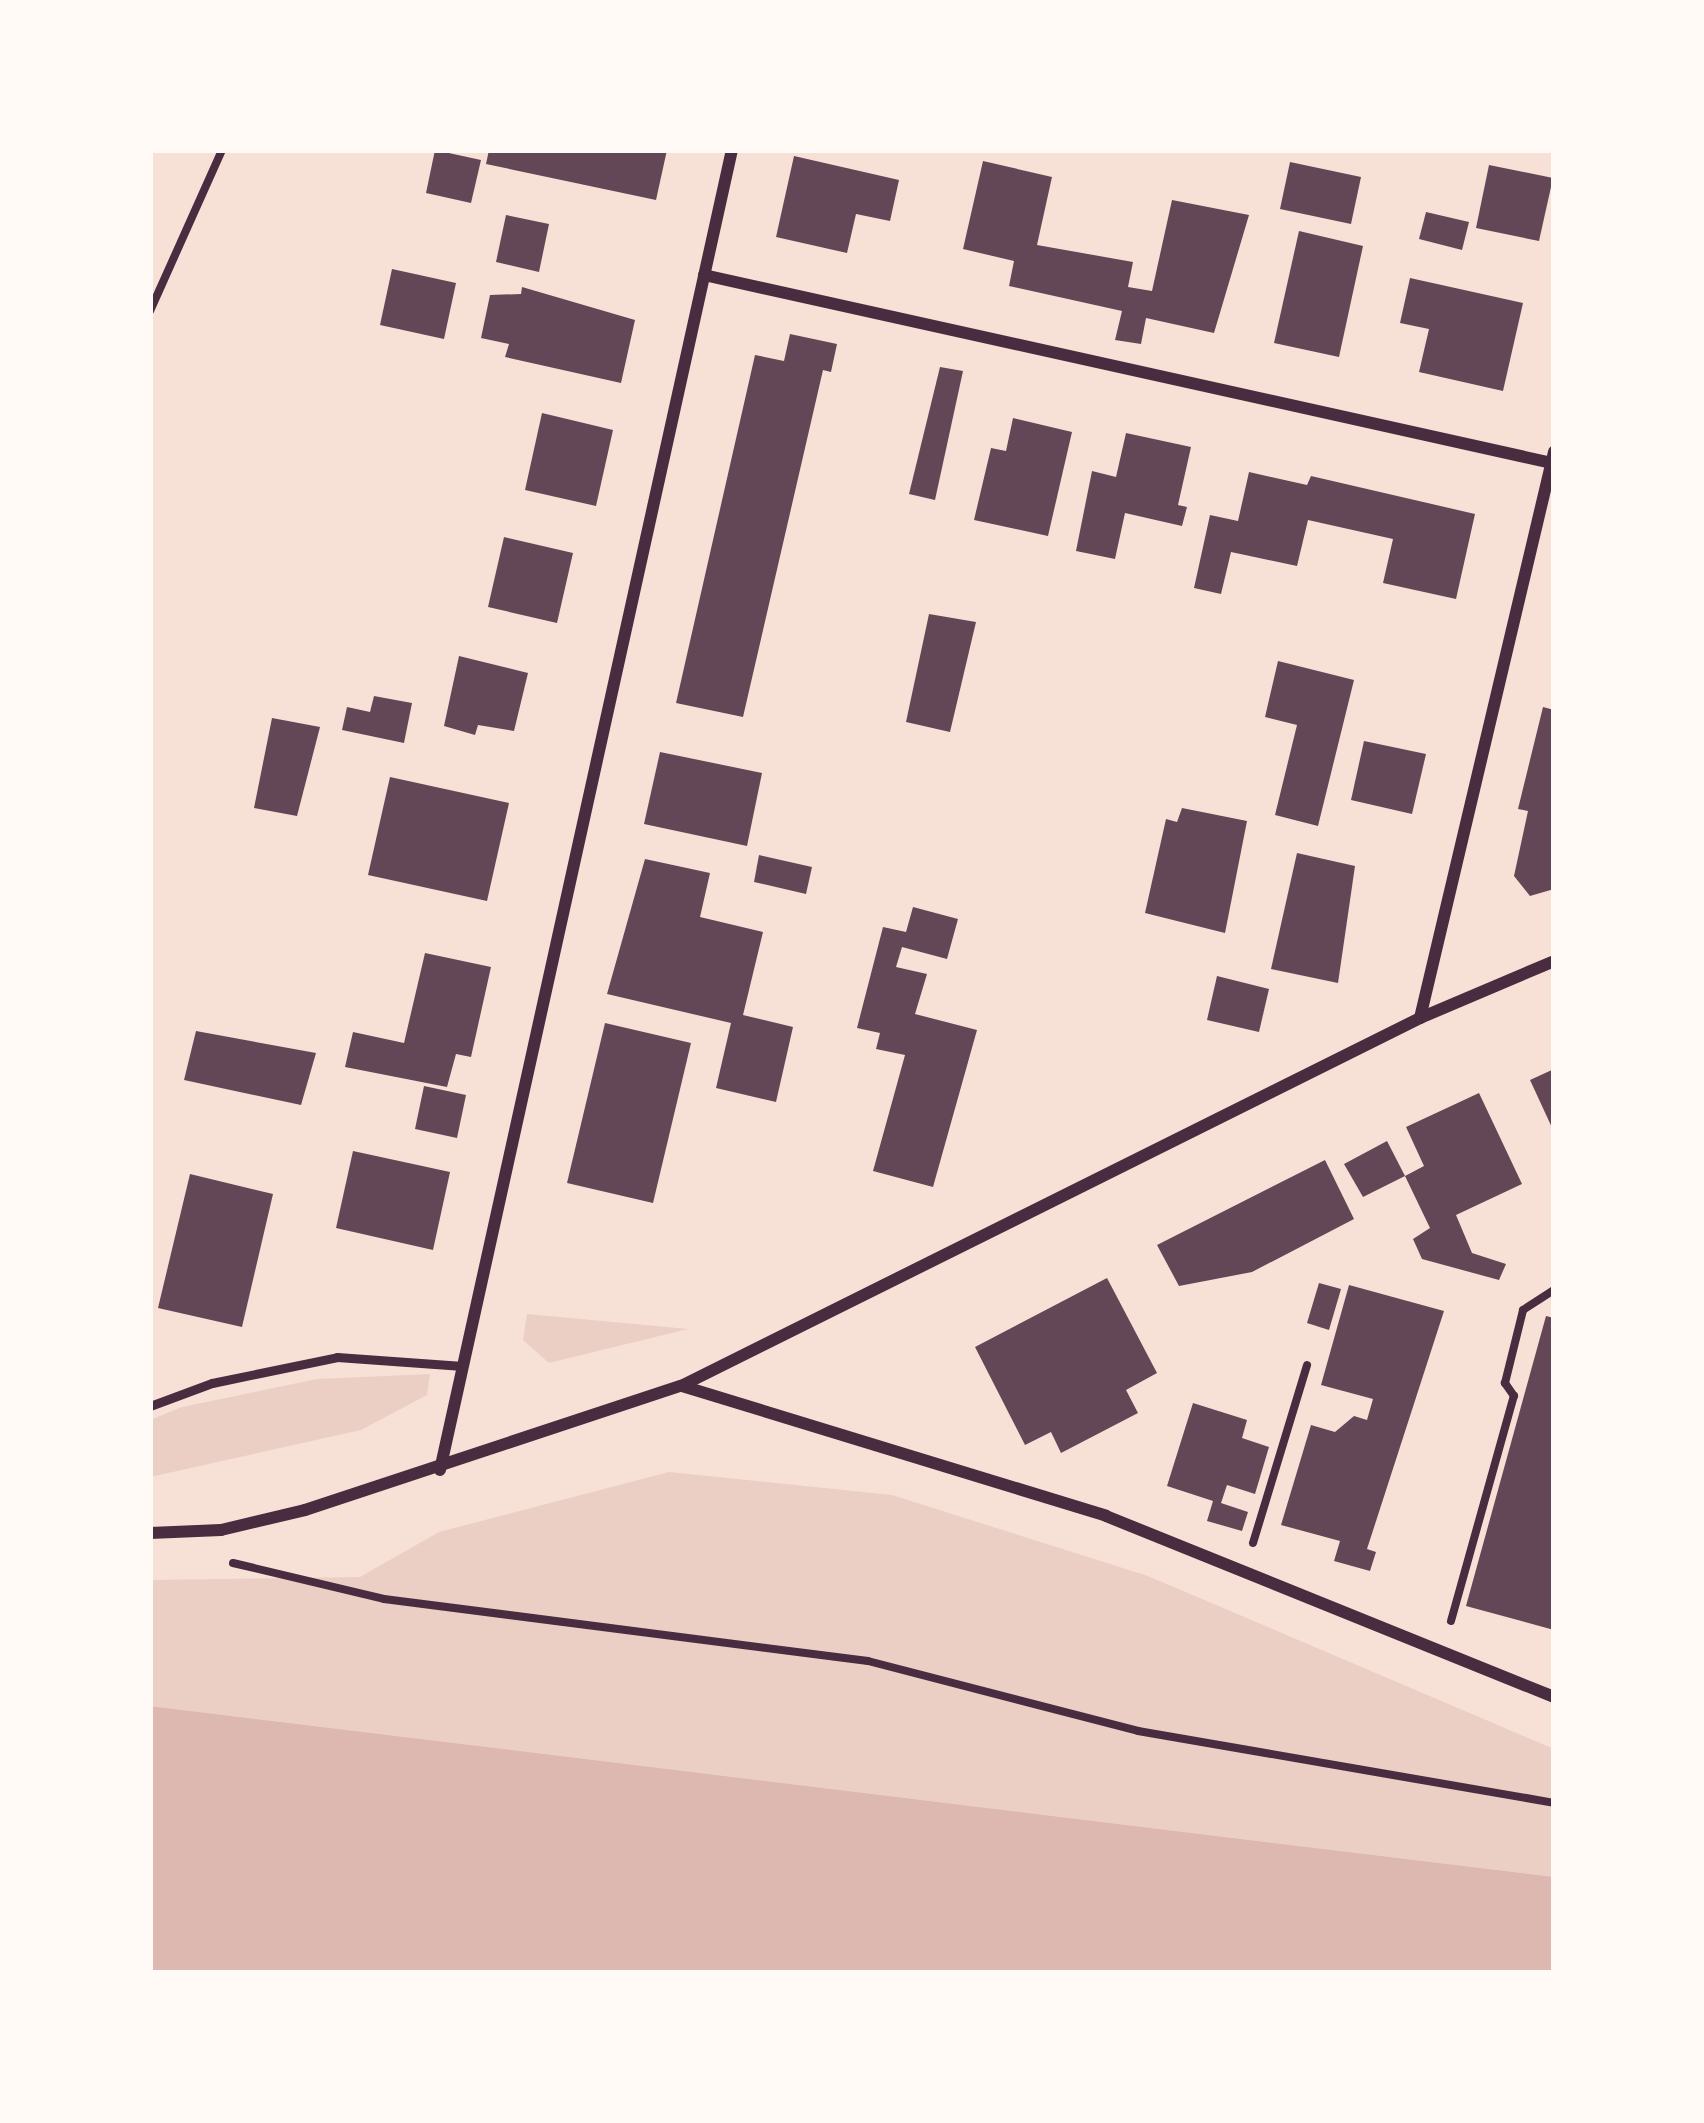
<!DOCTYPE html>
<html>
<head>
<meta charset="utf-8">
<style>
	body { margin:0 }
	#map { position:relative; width:1704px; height:2123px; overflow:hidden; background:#f7e1d7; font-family:Mulish,sans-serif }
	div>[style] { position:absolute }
	.green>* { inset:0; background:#ebcfc5 }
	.water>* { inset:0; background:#dcb8b0 }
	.building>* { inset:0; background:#644757 }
	.path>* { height:8px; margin:-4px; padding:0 4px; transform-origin:4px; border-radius:4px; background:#4a2c40 }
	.service>* { height:9px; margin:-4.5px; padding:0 4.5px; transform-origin:4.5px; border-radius:4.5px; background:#4a2c40 }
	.minor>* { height:12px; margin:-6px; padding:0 6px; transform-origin:6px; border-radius:6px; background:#4a2c40 }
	span { translate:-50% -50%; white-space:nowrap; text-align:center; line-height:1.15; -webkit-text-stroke:12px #fffaf5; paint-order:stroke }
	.frame { position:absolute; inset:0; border:153px solid #fffaf5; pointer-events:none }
</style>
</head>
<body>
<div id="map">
	<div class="green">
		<i style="clip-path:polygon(527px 1314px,688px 1329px,549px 1363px,523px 1340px)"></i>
		<i style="clip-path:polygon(430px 1374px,427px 1395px,361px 1430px,150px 1477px,150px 1420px,182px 1407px,317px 1379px)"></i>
		<i style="clip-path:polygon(669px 1472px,892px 1495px,1148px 1576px,1554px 1749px,1554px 1877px,150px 1706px,150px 1580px,360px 1577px,439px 1532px)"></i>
	</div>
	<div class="water">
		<i style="clip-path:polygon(150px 1706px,1554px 1877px,1554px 1973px,150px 1973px)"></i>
	</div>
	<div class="building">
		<i style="clip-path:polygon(435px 150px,481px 160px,471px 203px,426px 193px)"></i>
		<i style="clip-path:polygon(489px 150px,667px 150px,656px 200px,486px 164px)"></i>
		<i style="clip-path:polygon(794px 156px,899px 180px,890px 221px,856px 214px,847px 253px,776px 237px)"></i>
		<i style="clip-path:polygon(983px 161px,1052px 177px,1037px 245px,1133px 262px,1128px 287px,1152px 291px,1172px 200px,1249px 215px,1214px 333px,1146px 318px,1141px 344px,1115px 340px,1122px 311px,1009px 286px,1014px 261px,963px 249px)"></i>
		<i style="clip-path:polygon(1290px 162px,1361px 177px,1351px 224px,1280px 209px)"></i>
		<i style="clip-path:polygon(1489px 165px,1553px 178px,1539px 241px,1476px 228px)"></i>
		<i style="clip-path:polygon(1426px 212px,1469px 222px,1462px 250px,1419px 239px)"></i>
		<i style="clip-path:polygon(506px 215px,549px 224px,539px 272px,496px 262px)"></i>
		<i style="clip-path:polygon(1299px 231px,1363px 246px,1339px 357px,1274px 343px)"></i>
		<i style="clip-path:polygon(392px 269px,456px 283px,444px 339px,380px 325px)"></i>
		<i style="clip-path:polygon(1410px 278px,1523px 303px,1503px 391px,1419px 372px,1429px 329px,1400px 323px)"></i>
		<i style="clip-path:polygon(522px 287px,635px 320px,621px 383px,505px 357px,509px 344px,481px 338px,490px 295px,521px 294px)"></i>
		<i style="clip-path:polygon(790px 334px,837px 344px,831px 372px,823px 370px,743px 717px,676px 703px,755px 355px,784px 361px)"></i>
		<i style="clip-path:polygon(940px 367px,963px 371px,935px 500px,909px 494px)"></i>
		<i style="clip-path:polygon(542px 413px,613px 430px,596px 506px,525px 490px)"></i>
		<i style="clip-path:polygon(1013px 418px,1072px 432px,1048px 536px,974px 520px,991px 448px,1006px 451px)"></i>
		<i style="clip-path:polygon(1126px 433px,1191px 447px,1178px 505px,1187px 507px,1182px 526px,1125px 513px,1115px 559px,1076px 551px,1092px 471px,1116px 477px)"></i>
		<i style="clip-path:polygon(1249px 472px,1307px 485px,1311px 476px,1475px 514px,1456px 599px,1383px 583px,1393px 539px,1308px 520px,1297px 566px,1231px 552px,1221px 594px,1194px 588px,1210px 515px,1238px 521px)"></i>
		<i style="clip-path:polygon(504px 537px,573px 553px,557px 623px,488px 607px)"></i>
		<i style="clip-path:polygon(929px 614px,976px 622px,950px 732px,906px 722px)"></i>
		<i style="clip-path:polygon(459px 656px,528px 673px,514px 731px,478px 725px,475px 735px,444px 726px)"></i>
		<i style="clip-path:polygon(1278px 661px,1354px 680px,1318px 826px,1275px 815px,1297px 725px,1265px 717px)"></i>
		<i style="clip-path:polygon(374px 696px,412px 703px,404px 743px,342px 730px,347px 707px,370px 712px)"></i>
		<i style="clip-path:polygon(1543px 707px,1554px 710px,1554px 889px,1530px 896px,1514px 876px,1528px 811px,1518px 809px)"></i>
		<i style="clip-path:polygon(272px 718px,320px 727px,297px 816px,254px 808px)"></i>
		<i style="clip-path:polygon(1364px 741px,1426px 754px,1412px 814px,1351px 800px)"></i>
		<i style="clip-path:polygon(660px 752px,762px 773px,747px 846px,644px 824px)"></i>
		<i style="clip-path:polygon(390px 777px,509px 803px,487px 901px,368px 875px)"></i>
		<i style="clip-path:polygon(1182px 808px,1247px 821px,1225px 933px,1145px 913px,1166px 819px,1177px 822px)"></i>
		<i style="clip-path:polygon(1297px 853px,1355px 866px,1338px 983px,1271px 969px)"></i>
		<i style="clip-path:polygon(759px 855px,812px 867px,806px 894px,754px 882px)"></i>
		<i style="clip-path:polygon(645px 859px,710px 873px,700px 917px,763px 932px,743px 1015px,793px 1027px,776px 1102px,716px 1088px,731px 1023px,607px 994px)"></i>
		<i style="clip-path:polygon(913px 907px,958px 919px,947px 959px,902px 947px,896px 967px,927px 974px,915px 1014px,977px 1030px,933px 1187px,873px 1171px,905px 1055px,876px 1049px,880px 1033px,857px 1028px,883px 927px,906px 932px)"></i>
		<i style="clip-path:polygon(425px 953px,491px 967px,471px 1057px,456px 1054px,447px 1087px,345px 1067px,353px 1032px,404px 1043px)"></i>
		<i style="clip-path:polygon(1217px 976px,1269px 989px,1259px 1032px,1207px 1020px)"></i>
		<i style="clip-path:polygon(605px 1023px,691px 1043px,653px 1203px,567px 1183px)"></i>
		<i style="clip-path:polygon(196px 1031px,316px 1053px,301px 1105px,184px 1080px)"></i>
		<i style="clip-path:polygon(1554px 1069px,1554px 1132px,1530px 1080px)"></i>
		<i style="clip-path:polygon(424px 1086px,466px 1095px,457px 1138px,415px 1129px)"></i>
		<i style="clip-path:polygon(1479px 1093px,1522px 1184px,1456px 1215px,1472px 1253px,1506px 1264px,1499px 1280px,1422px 1259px,1413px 1239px,1430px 1228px,1405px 1176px,1424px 1166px,1406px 1127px)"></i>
		<i style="clip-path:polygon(1387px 1141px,1405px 1176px,1363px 1197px,1344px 1164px)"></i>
		<i style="clip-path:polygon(353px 1151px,450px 1172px,433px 1250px,336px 1228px)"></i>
		<i style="clip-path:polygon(1325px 1160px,1354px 1219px,1252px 1272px,1179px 1286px,1157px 1245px)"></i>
		<i style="clip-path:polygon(190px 1174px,273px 1194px,242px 1327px,158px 1308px)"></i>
		<i style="clip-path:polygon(1107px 1278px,1157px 1373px,1126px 1390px,1138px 1413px,1061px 1453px,1051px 1432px,1025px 1445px,975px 1347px)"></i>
		<i style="clip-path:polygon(1319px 1283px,1341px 1289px,1329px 1330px,1307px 1323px)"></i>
		<i style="clip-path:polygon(1349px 1285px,1444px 1311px,1367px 1549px,1376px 1552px,1370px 1571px,1334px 1561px,1340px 1541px,1281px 1525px,1311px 1425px,1335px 1432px,1354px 1416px,1367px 1420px,1373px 1399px,1321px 1385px)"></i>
		<i style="clip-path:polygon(1546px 1316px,1554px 1318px,1554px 1630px,1466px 1606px)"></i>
		<i style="clip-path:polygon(1193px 1403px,1247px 1420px,1242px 1438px,1269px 1447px,1255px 1494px,1227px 1485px,1221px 1503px,1248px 1512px,1242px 1531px,1207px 1521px,1213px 1501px,1167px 1486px)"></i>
	</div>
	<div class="path">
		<i style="left:150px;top:311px;width:176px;rotate:-65.9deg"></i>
		<i style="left:1253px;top:1543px;width:186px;rotate:-73.1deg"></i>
		<i style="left:233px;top:1563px;width:155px;rotate:13.4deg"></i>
		<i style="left:384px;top:1599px;width:488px;rotate:7.3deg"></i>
		<i style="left:868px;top:1661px;width:279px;rotate:14.5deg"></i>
		<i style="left:1138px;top:1731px;width:422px;rotate:9.8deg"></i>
		<i style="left:1451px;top:1621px;width:234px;rotate:-74.4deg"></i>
		<i style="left:1514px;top:1396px;width:16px;rotate:-125deg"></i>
		<i style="left:1505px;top:1383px;width:75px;rotate:-76.1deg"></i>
		<i style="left:1523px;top:1310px;width:37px;rotate:-33deg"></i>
	</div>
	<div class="service">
		<i style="left:150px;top:1406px;width:66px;rotate:-20.4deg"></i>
		<i style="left:212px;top:1383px;width:128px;rotate:-11.7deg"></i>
		<i style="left:337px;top:1357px;width:126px;rotate:4.1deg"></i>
	</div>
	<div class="minor">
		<i style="left:704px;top:275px;width:869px;rotate:12.5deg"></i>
		<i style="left:1420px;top:1018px;width:582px;rotate:-76.68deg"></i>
		<i style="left:682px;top:1386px;width:443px;rotate:17deg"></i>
		<i style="left:1106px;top:1516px;width:483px;rotate:22deg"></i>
		<i style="left:440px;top:1470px;width:1352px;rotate:-77.53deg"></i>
		<i style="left:150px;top:1533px;width:71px;rotate:-2.4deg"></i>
		<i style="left:221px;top:1530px;width:86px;rotate:-13.4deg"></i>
		<i style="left:305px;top:1510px;width:396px;rotate:-18.3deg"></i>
		<i style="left:681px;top:1386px;width:826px;rotate:-26.47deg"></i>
		<i style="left:1420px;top:1018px;width:146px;rotate:-23deg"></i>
	</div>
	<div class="frame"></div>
</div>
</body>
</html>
